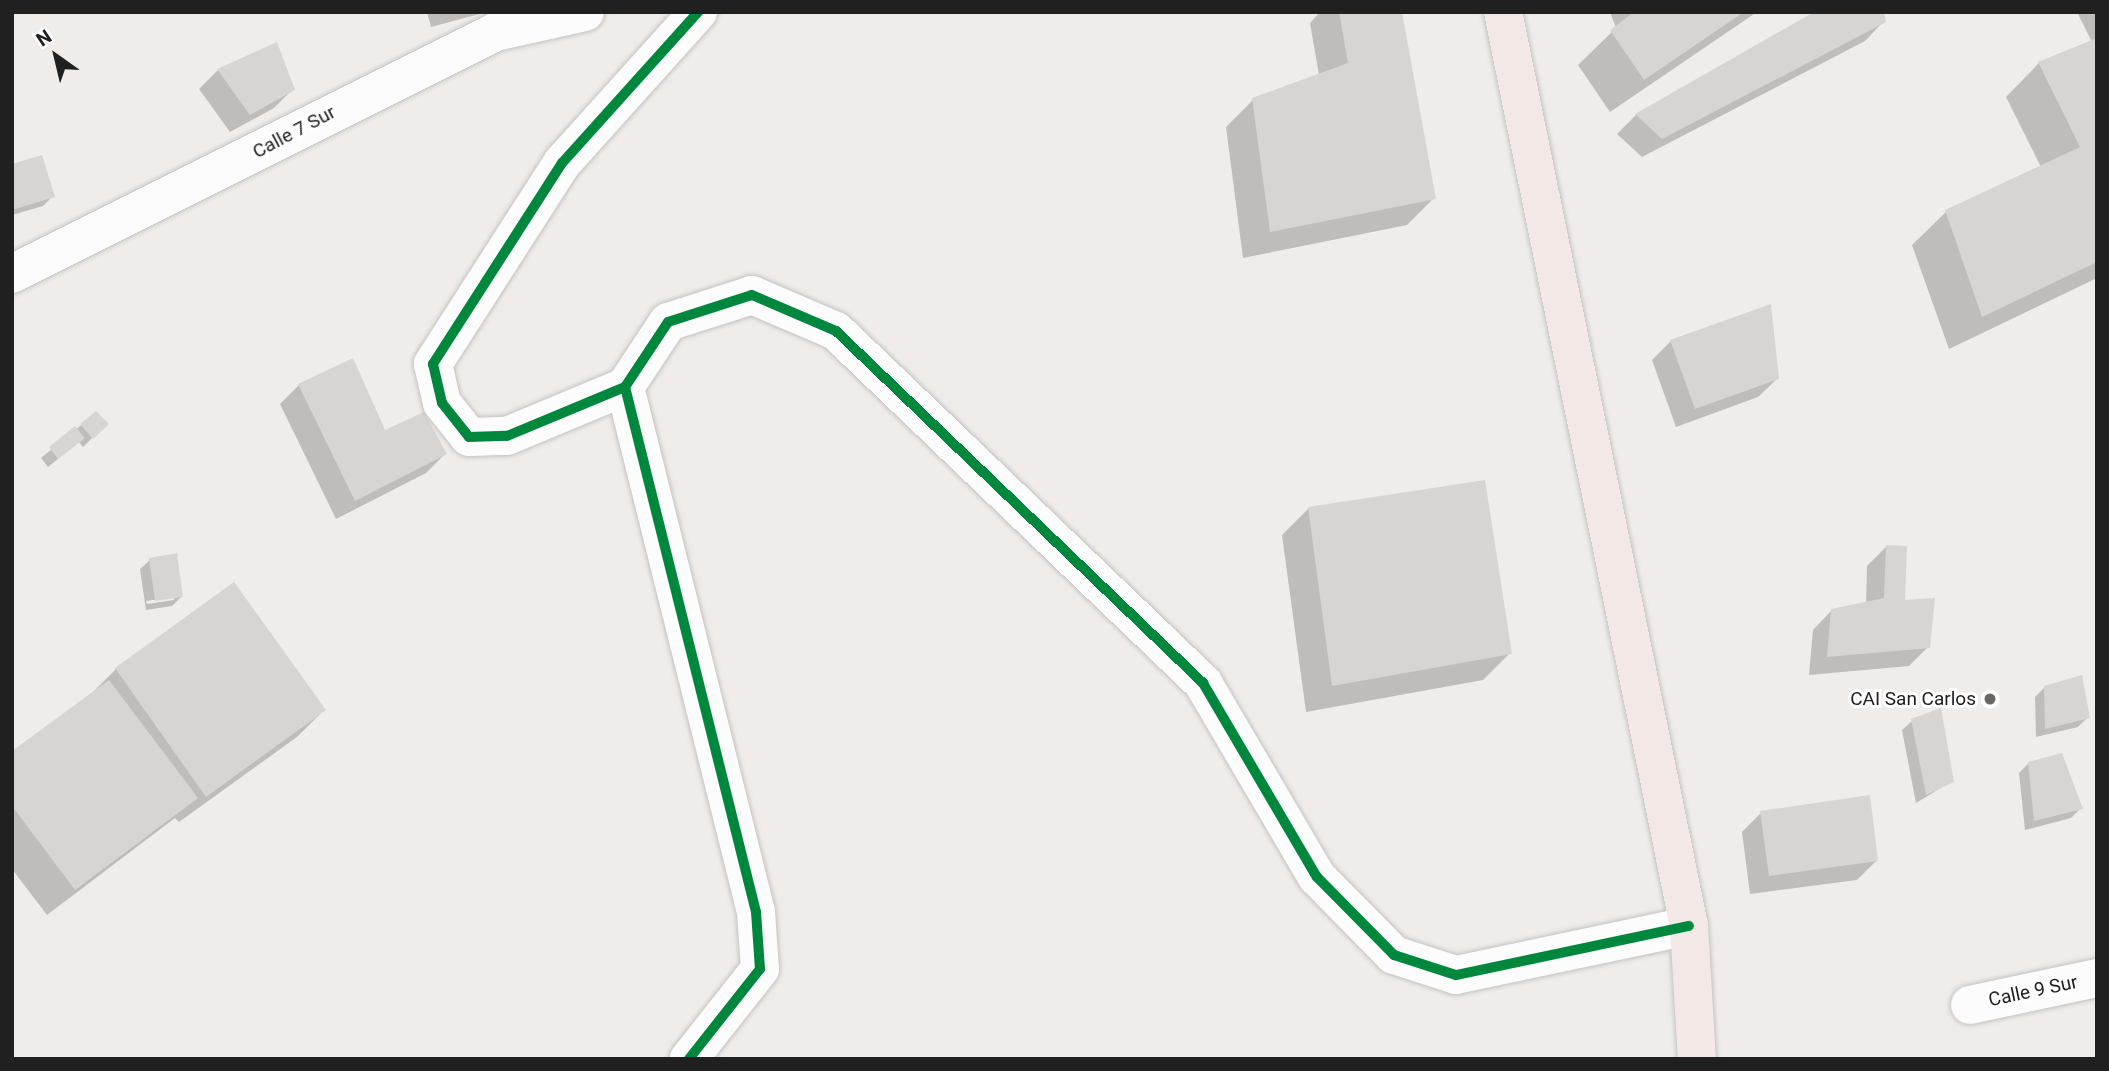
<!DOCTYPE html>
<html>
<head>
<meta charset="utf-8">
<style>
	body { margin:0 }
	#map { position:relative; width:2109px; height:1071px; overflow:hidden; background:#efece9; font-family:Roboto,sans-serif }
	div>[style] { position:absolute }
	.shadow>* { inset:0; background:#0003 }
	.building>* { inset:0; background:#d7d4d2 }
	.roads { filter:drop-shadow(0 0 2px #c4c3c1) drop-shadow(0 0 2px #c4c3c1) }
	.minor>* { height:38px; margin:-19px; padding:0 19px; transform-origin:19px; border-radius:19px; background:#fdfcfc }
	.major>* { height:38px; margin:-19px; padding:0 19px; transform-origin:19px; border-radius:19px; background:#f2e9e6 }
	.cycleway>* { height:10px; margin:-5px; padding:0 5px; transform-origin:5px; border-radius:5px; background:#00873e }
	.dots>* { width:19px; height:19px; translate:-50% -50%; box-sizing:border-box; border:4px solid #fff; border-radius:50% }
	span { translate:-50% -50%; white-space:nowrap; text-align:center; line-height:1.15; -webkit-text-stroke:6px #fff; paint-order:stroke }
	.street-label { font-size:19px; color:#202020 }
	.poi-label { font-size:19px; color:#202020 }
	.right { translate:-100% -50%; text-align:right }
	.frame { position:absolute; inset:0; border:14px solid #202020; pointer-events:none }
	.north { position:absolute; left:21px; top:21px; width:70px; height:70px; -webkit-text-stroke:5px #fff; paint-order:stroke; rotate:326deg; font-size:19px; font-weight:700; line-height:28px; text-align:center; color:#202020 }
	.north::after { content:''; display:block; margin:auto; width:24px; height:32px; background:#202020; clip-path:polygon(50% 0,100% 100%,50% 72%,0 100%) }
</style>
</head>
<body>
<div id="map">
	<div class="shadow">
		<i style="clip-path:polygon(427px 12px,487px 12px,431px 27px)"></i>
		<i style="clip-path:polygon(1320px 12px,1400px 12px,1434px 198px,1407px 225px,1243px 258px,1226px 127px,1253px 100px,1319px 75px,1310px 23px)"></i>
		<i style="clip-path:polygon(1610px 12px,1757px 12px,1610px 112px,1578px 65px,1616px 28px)"></i>
		<i style="clip-path:polygon(1817px 12px,1884px 21px,1865px 41px,1642px 157px,1617px 134px,1636px 115px)"></i>
		<i style="clip-path:polygon(2077px 12px,2097px 12px,2097px 278px,1949px 349px,1912px 245px,1946px 212px,2041px 167px,2006px 97px,2039px 63px,2092px 42px)"></i>
		<i style="clip-path:polygon(218px 70px,293px 89px,274px 108px,230px 132px,199px 89px)"></i>
		<i style="clip-path:polygon(12px 166px,53px 196px,43px 206px,12px 215px)"></i>
		<i style="clip-path:polygon(1671px 341px,1778px 378px,1758px 397px,1676px 427px,1652px 360px)"></i>
		<i style="clip-path:polygon(299px 385px,384px 432px,445px 454px,426px 473px,336px 519px,280px 404px)"></i>
		<i style="clip-path:polygon(96px 413px,106px 424px,83px 447px,79px 442px,48px 467px,41px 458px)"></i>
		<i style="clip-path:polygon(1309px 508px,1510px 653px,1483px 680px,1306px 712px,1282px 535px)"></i>
		<i style="clip-path:polygon(1886px 547px,1904px 602px,1928px 647px,1909px 666px,1809px 675px,1813px 630px,1832px 610px,1866px 604px,1867px 566px)"></i>
		<i style="clip-path:polygon(evenodd,150px 560px,182px 596px,172px 606px,146px 610px,140px 569px,150px 560px,174px 597px,174px 600px,147px 604px,146px 601px,174px 597px)"></i>
		<i style="clip-path:polygon(233px 585px,324px 710px,297px 737px,179px 822px,175px 818px,47px 915px,12px 869px,12px 754px,89px 696px,116px 669px)"></i>
		<i style="clip-path:polygon(2045px 687px,2088px 717px,2078px 727px,2036px 737px,2035px 697px)"></i>
		<i style="clip-path:polygon(1912px 721px,1952px 781px,1916px 803px,1902px 730px)"></i>
		<i style="clip-path:polygon(2029px 763px,2081px 808px,2071px 818px,2025px 830px,2019px 773px)"></i>
		<i style="clip-path:polygon(1761px 813px,1876px 861px,1857px 880px,1750px 894px,1742px 832px)"></i>
	</div>
	<div class="building">
		<i style="clip-path:polygon(1339px 12px,1402px 12px,1436px 199px,1270px 232px,1252px 98px,1348px 63px)"></i>
		<i style="clip-path:polygon(1634px 12px,1744px 12px,1644px 80px,1610px 30px)"></i>
		<i style="clip-path:polygon(1814px 12px,1884px 12px,1886px 22px,1662px 139px,1635px 114px)"></i>
		<i style="clip-path:polygon(2097px 38px,2097px 262px,1982px 317px,1945px 210px,2080px 147px,2038px 62px)"></i>
		<i style="clip-path:polygon(277px 42px,295px 90px,250px 115px,217px 69px)"></i>
		<i style="clip-path:polygon(42px 155px,55px 197px,12px 210px,12px 164px)"></i>
		<i style="clip-path:polygon(1771px 304px,1779px 379px,1695px 409px,1670px 340px)"></i>
		<i style="clip-path:polygon(353px 358px,385px 430px,424px 412px,447px 454px,355px 501px,298px 384px)"></i>
		<i style="clip-path:polygon(96px 411px,109px 424px,93px 439px,80px 424px)"></i>
		<i style="clip-path:polygon(75px 426px,85px 438px,58px 459px,49px 447px)"></i>
		<i style="clip-path:polygon(1485px 480px,1512px 654px,1332px 686px,1308px 507px)"></i>
		<i style="clip-path:polygon(1886px 545px,1907px 546px,1905px 600px,1935px 598px,1930px 648px,1827px 657px,1831px 609px,1884px 598px)"></i>
		<i style="clip-path:polygon(177px 553px,183px 597px,155px 601px,149px 558px)"></i>
		<i style="clip-path:polygon(234px 582px,326px 710px,206px 797px,115px 668px)"></i>
		<i style="clip-path:polygon(2082px 675px,2090px 718px,2045px 729px,2044px 686px)"></i>
		<i style="clip-path:polygon(109px 680px,198px 798px,75px 890px,12px 806px,12px 751px)"></i>
		<i style="clip-path:polygon(1941px 708px,1954px 782px,1926px 795px,1911px 719px)"></i>
		<i style="clip-path:polygon(2062px 753px,2083px 809px,2034px 821px,2028px 762px)"></i>
		<i style="clip-path:polygon(1870px 795px,1878px 861px,1769px 876px,1760px 811px)"></i>
	</div>
	<div class="roads">
		<div class="minor">
			<i style="left:698px;top:12px;width:203px;rotate:132deg"></i>
			<i style="left:562px;top:163px;width:239px;rotate:122.7deg"></i>
			<i style="left:433px;top:364px;width:40px;rotate:77deg"></i>
			<i style="left:442px;top:403px;width:43px;rotate:51.5deg"></i>
			<i style="left:469px;top:437px;width:38px;rotate:-2deg"></i>
			<i style="left:507px;top:436px;width:128px;rotate:-22.6deg"></i>
			<i style="left:625px;top:387px;width:78px;rotate:-56.5deg"></i>
			<i style="left:668px;top:322px;width:88px;rotate:-17.8deg"></i>
			<i style="left:752px;top:295px;width:91px;rotate:23.2deg"></i>
			<i style="left:836px;top:331px;width:509px;rotate:43.8deg"></i>
			<i style="left:1203px;top:683px;width:225px;rotate:59.6deg"></i>
			<i style="left:1317px;top:877px;width:110px;rotate:45.4deg"></i>
			<i style="left:1394px;top:955px;width:65px;rotate:17.9deg"></i>
			<i style="left:1456px;top:975px;width:238px;rotate:-11.9deg"></i>
			<i style="left:12px;top:274px;width:540px;rotate:-26.61deg"></i>
			<i style="left:495px;top:32px;width:92px;rotate:-12.5deg"></i>
			<i style="left:625px;top:387px;width:541px;rotate:75.99deg"></i>
			<i style="left:756px;top:912px;width:57px;rotate:86deg"></i>
			<i style="left:760px;top:969px;width:115px;rotate:128.3deg"></i>
			<i style="left:1970px;top:1005px;width:130px;rotate:-12deg"></i>
		</div>
		<div class="major">
			<i style="left:1503px;top:12px;width:933px;rotate:78.5deg"></i>
			<i style="left:1689px;top:926px;width:133px;rotate:86.6deg"></i>
		</div>
	</div>
	<div class="cycleway">
		<i style="left:698px;top:12px;width:203px;rotate:132deg"></i>
		<i style="left:562px;top:163px;width:239px;rotate:122.7deg"></i>
		<i style="left:433px;top:364px;width:40px;rotate:77deg"></i>
		<i style="left:442px;top:403px;width:43px;rotate:51.5deg"></i>
		<i style="left:469px;top:437px;width:38px;rotate:-2deg"></i>
		<i style="left:507px;top:436px;width:128px;rotate:-22.6deg"></i>
		<i style="left:625px;top:387px;width:78px;rotate:-56.5deg"></i>
		<i style="left:668px;top:322px;width:88px;rotate:-17.8deg"></i>
		<i style="left:752px;top:295px;width:91px;rotate:23.2deg"></i>
		<i style="left:836px;top:331px;width:509px;rotate:43.8deg"></i>
		<i style="left:1203px;top:683px;width:225px;rotate:59.6deg"></i>
		<i style="left:1317px;top:877px;width:110px;rotate:45.4deg"></i>
		<i style="left:1394px;top:955px;width:65px;rotate:17.9deg"></i>
		<i style="left:1456px;top:975px;width:238px;rotate:-11.9deg"></i>
		<i style="left:625px;top:387px;width:541px;rotate:75.99deg"></i>
		<i style="left:756px;top:912px;width:57px;rotate:86deg"></i>
		<i style="left:760px;top:969px;width:115px;rotate:128.3deg"></i>
	</div>
	<div class="dots">
		<i style="left:1990px;top:699px;background:#686766"></i>
	</div>
	<div class="street-label">
		<span style="left:294px;top:132px;rotate:-28deg">Calle 7 Sur</span>
		<span style="left:2033px;top:991px;rotate:-12deg">Calle 9 Sur</span>
	</div>
	<div class="poi-label">
		<span class="right" style="left:1976px;top:699px">CAI San Carlos</span>
	</div>
	<div class="frame"></div>
	<div class="north">N</div>
</div>
</body>
</html>
